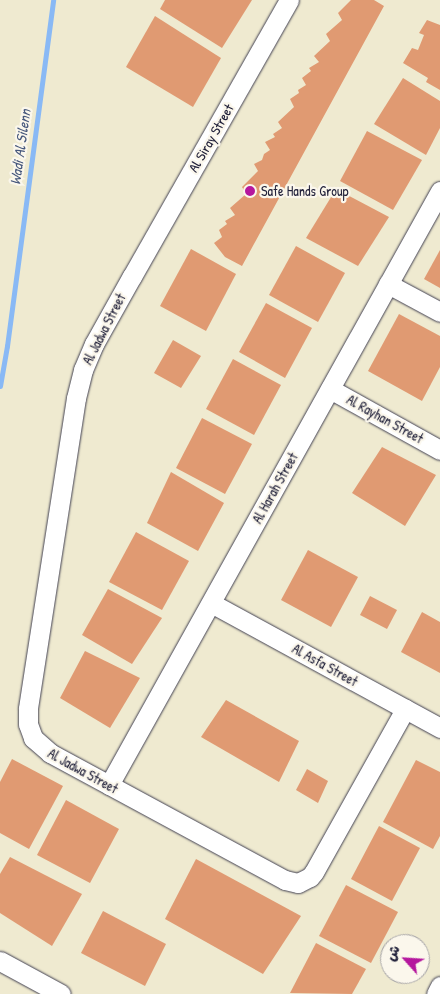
<!DOCTYPE html>
<html>
<head>
<meta charset="utf-8">
<style>
	body { margin:0 }
	#map { position:relative; width:440px; height:994px; overflow:hidden; background:#efead0; font-family:"Patrick Hand","Playpen Sans Arabic",sans-serif }
	div>[style] { position:absolute }
	.stream>* { height:5px; margin:-2.5px; padding:0 2.5px; transform-origin:2.5px; border-radius:2.5px; background:#89b9f5 }
	.building>* { inset:0; background:#e09a72 }
	.roads { filter:drop-shadow(0 0 1px #414051) drop-shadow(0 0 1px #414051) }
	.minor>* { height:19px; margin:-9.5px; padding:0 9.5px; transform-origin:9.5px; border-radius:9.5px; background:#fff }
	.dots>* { width:14px; height:14px; translate:-50% -50%; box-sizing:border-box; border:2px solid #fbf7ec; border-radius:50% }
	span { translate:-50% -50%; white-space:nowrap; text-align:center; line-height:1.15; -webkit-text-stroke:4.5px #fbf7ec; paint-order:stroke }
	.street-label { font-size:14px; color:#22223b }
	.poi-label { font-size:14px; color:#22223b }
	.left { translate:0 -50%; text-align:left }
	.water-label { font-size:15px; color:#46577c; font-style:italic }
	.north { position:absolute; left:380px; top:934px; width:50px; height:50px; box-sizing:border-box; background:#fbf7ec; border:1px solid #a4a2a5; border-radius:50%; rotate:296deg; font-size:14px; font-weight:700; line-height:20px; text-align:center; color:#22223b }
	.north::after { content:''; display:block; margin:auto; width:18px; height:22px; background:#b5179e; clip-path:polygon(50% 0,100% 100%,50% 72%,0 100%) }
</style>
</head>
<body>
<div id="map">
	<div class="stream">
		<i style="left:0;top:386px;width:41px;rotate:-80.1deg"></i>
		<i style="left:7px;top:346px;width:349px;rotate:-82.4deg"></i>
	</div>
	<div class="building">
		<i style="clip-path:polygon(165px 0,252px 0,222px 48px,160px 9px)"></i>
		<i style="clip-path:polygon(351px 0,374px 0,384px 6px,242px 266px,225px 257px,214px 243px,222px 237px,219px 230px,227px 224px,225px 221px,235px 215px,230px 208px,246px 194px,242px 187px,258px 171px,254px 164px,262px 160px,264px 154px,270px 150px,265px 142px,275px 137px,273px 134px,282px 128px,278px 122px,294px 107px,290px 99px,299px 93px,298px 90px,306px 85px,302px 78px,311px 71px,309px 68px,319px 62px,314px 56px,330px 41px,326px 34px,342px 20px,338px 13px)"></i>
		<i style="clip-path:polygon(155px 16px,221px 58px,193px 107px,126px 67px)"></i>
		<i style="clip-path:polygon(427px 20px,440px 25px,440px 90px,426px 82px,428px 78px,403px 63px,412px 48px,418px 50px,424px 35px,419px 33px)"></i>
		<i style="clip-path:polygon(403px 78px,440px 101px,440px 128px,426px 155px,374px 124px)"></i>
		<i style="clip-path:polygon(367px 131px,422px 160px,393px 210px,340px 181px)"></i>
		<i style="clip-path:polygon(336px 189px,389px 217px,358px 266px,306px 238px)"></i>
		<i style="clip-path:polygon(296px 246px,345px 273px,318px 322px,269px 295px)"></i>
		<i style="clip-path:polygon(191px 249px,236px 274px,206px 331px,160px 306px)"></i>
		<i style="clip-path:polygon(440px 250px,440px 288px,424px 279px)"></i>
		<i style="clip-path:polygon(266px 303px,312px 328px,285px 378px,239px 352px)"></i>
		<i style="clip-path:polygon(399px 314px,440px 336px,440px 367px,422px 401px,368px 371px)"></i>
		<i style="clip-path:polygon(173px 340px,201px 356px,181px 388px,154px 373px)"></i>
		<i style="clip-path:polygon(233px 359px,281px 385px,254px 435px,206px 409px)"></i>
		<i style="clip-path:polygon(202px 418px,252px 444px,225px 494px,176px 468px)"></i>
		<i style="clip-path:polygon(382px 447px,436px 475px,405px 526px,352px 493px)"></i>
		<i style="clip-path:polygon(171px 472px,224px 503px,198px 551px,147px 523px)"></i>
		<i style="clip-path:polygon(136px 532px,189px 561px,162px 610px,109px 582px)"></i>
		<i style="clip-path:polygon(308px 550px,358px 577px,331px 627px,281px 600px)"></i>
		<i style="clip-path:polygon(108px 589px,162px 618px,132px 664px,82px 635px)"></i>
		<i style="clip-path:polygon(370px 596px,397px 610px,387px 629px,360px 615px)"></i>
		<i style="clip-path:polygon(422px 612px,440px 622px,440px 673px,401px 652px)"></i>
		<i style="clip-path:polygon(85px 651px,140px 678px,110px 728px,60px 698px)"></i>
		<i style="clip-path:polygon(226px 700px,299px 741px,279px 782px,201px 737px)"></i>
		<i style="clip-path:polygon(12px 759px,63px 786px,29px 849px,0 833px,0 782px)"></i>
		<i style="clip-path:polygon(416px 760px,440px 772px,440px 836px,433px 849px,383px 822px)"></i>
		<i style="clip-path:polygon(307px 769px,328px 781px,318px 803px,296px 790px)"></i>
		<i style="clip-path:polygon(66px 800px,119px 829px,90px 883px,37px 855px)"></i>
		<i style="clip-path:polygon(379px 826px,420px 848px,392px 901px,351px 879px)"></i>
		<i style="clip-path:polygon(10px 857px,82px 894px,52px 946px,0 913px,0 874px)"></i>
		<i style="clip-path:polygon(196px 859px,301px 916px,263px 974px,165px 919px)"></i>
		<i style="clip-path:polygon(346px 885px,398px 912px,371px 963px,319px 936px)"></i>
		<i style="clip-path:polygon(103px 911px,166px 944px,145px 986px,81px 953px)"></i>
		<i style="clip-path:polygon(316px 943px,366px 969px,352px 994px,290px 993px)"></i>
	</div>
	<div class="roads">
		<div class="minor">
			<i style="left:289px;top:0;width:318px;rotate:119.6deg"></i>
			<i style="left:132px;top:276px;width:78px;rotate:119.2deg"></i>
			<i style="left:94px;top:344px;width:28px;rotate:113deg"></i>
			<i style="left:83px;top:370px;width:29px;rotate:104deg"></i>
			<i style="left:76px;top:398px;width:315px;rotate:98.8deg"></i>
			<i style="left:28px;top:709px;width:15px;rotate:90deg"></i>
			<i style="left:28px;top:724px;width:15px;rotate:70deg"></i>
			<i style="left:33px;top:738px;width:23px;rotate:41deg"></i>
			<i style="left:50px;top:753px;width:267px;rotate:28.4deg"></i>
			<i style="left:285px;top:880px;width:13px;rotate:13deg"></i>
			<i style="left:298px;top:883px;width:13px;rotate:-27deg"></i>
			<i style="left:310px;top:877px;width:6px;rotate:-51deg"></i>
			<i style="left:314px;top:872px;width:187px;rotate:-60.8deg"></i>
			<i style="left:388px;top:284px;width:59px;rotate:28.3deg"></i>
			<i style="left:330px;top:389px;width:126px;rotate:29deg"></i>
			<i style="left:211px;top:603px;width:261px;rotate:28.6deg"></i>
			<i style="left:109px;top:785px;width:680px;rotate:-60.87deg"></i>
			<i style="left:0;top:961px;width:69px;rotate:28.4deg"></i>
			<i style="left:436px;top:994px;width:9px;rotate:-63deg"></i>
		</div>
	</div>
	<div class="dots">
		<i style="left:250px;top:191px;background:#b5179e"></i>
	</div>
	<div class="street-label">
		<span style="left:211px;top:138px;rotate:-60deg">Al Siray Street</span>
		<span style="left:104px;top:329px;rotate:-63deg">Al Jadwa Street</span>
		<span style="left:385px;top:419px;rotate:29deg">Al Rayhan Street</span>
		<span style="left:275px;top:488px;rotate:-61deg">Al Harah Street</span>
		<span style="left:325px;top:665px;rotate:29deg">Al Asfa Street</span>
		<span style="left:83px;top:771px;rotate:29deg">Al Jadwa Street</span>
	</div>
	<div class="poi-label">
		<span class="left" style="left:261px;top:191px">Safe Hands Group</span>
	</div>
	<div class="water-label">
		<span style="left:20px;top:147px;rotate:-82deg">Wadi Al Silenn</span>
	</div>
	<div class="north">ش</div>
</div>
</body>
</html>
